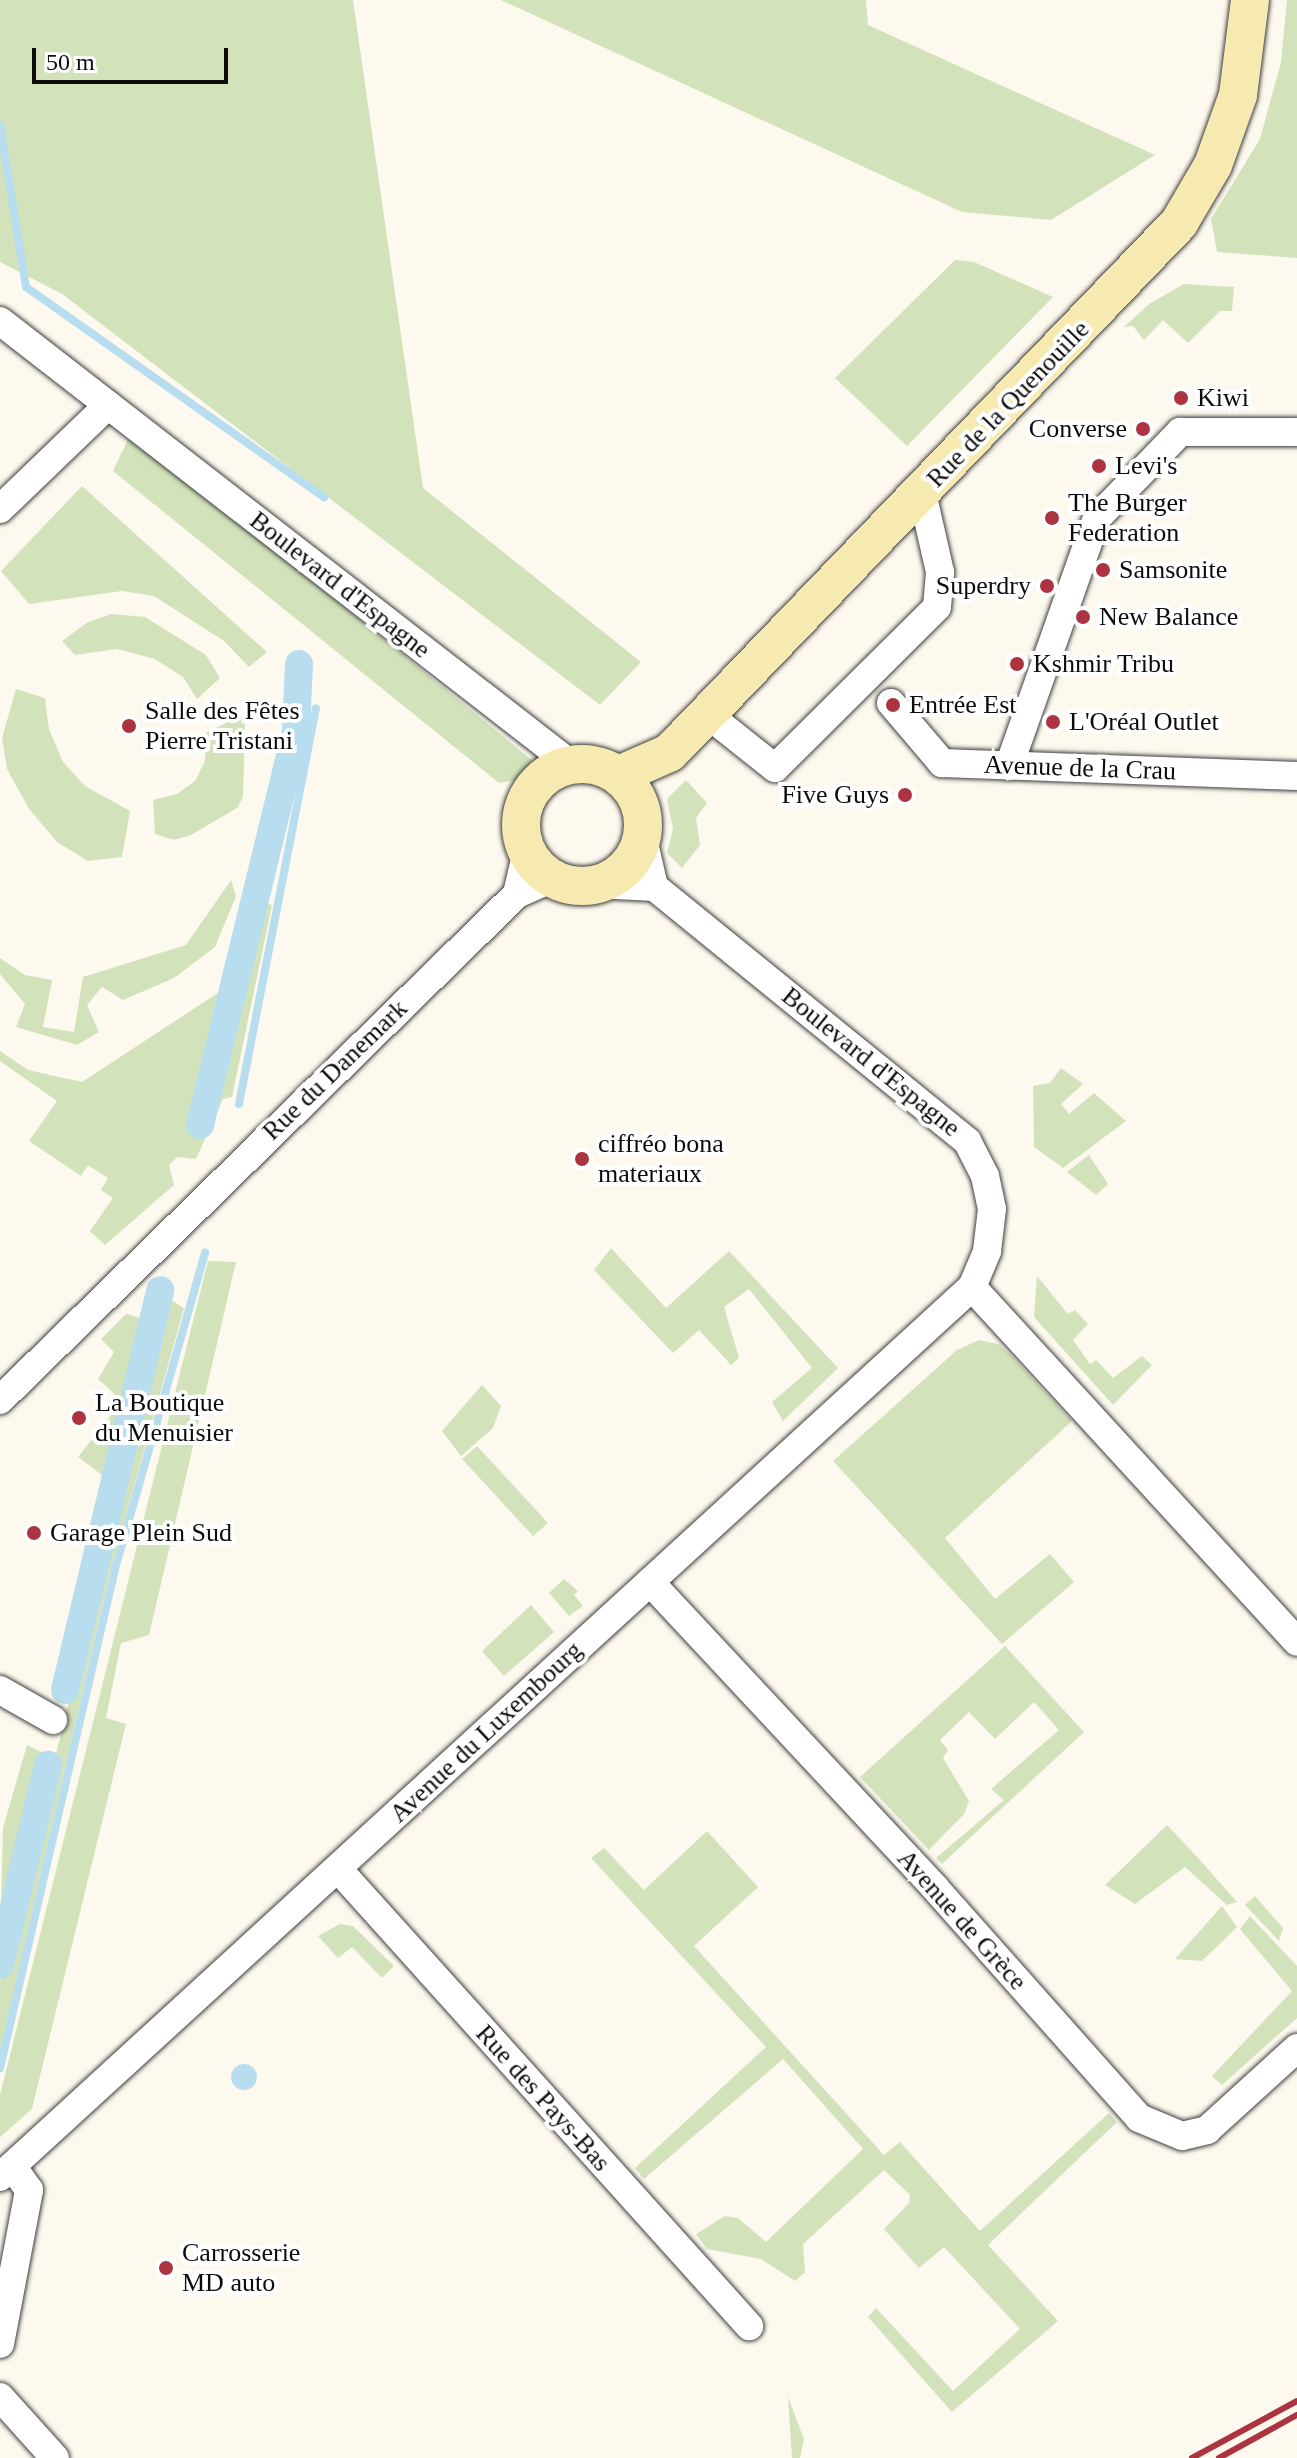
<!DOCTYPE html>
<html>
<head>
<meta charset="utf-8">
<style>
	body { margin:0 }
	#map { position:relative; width:1297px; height:2458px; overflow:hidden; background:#fdf9ee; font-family:Georgia,serif }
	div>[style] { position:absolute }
	.green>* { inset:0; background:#d2e3bb }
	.water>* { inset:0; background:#b8ddef }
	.round { border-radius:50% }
	.stream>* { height:8px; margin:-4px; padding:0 4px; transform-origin:4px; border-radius:4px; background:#b8ddef }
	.canal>* { height:28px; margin:-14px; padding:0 14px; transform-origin:14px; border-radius:14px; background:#b8ddef }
	.roads { filter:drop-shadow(0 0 2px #3f3f3f) drop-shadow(0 0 2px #3f3f3f) }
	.street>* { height:28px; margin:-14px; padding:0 14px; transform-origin:14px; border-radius:14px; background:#fff }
	.secondary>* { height:38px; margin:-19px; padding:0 19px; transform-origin:19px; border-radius:19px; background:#f6eab0 }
	.secondary>.ring { margin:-19px; padding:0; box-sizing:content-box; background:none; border:38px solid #f6eab0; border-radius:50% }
	.rail>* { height:6px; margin:-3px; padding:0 3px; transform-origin:3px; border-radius:3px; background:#ac3441 }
	.dots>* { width:22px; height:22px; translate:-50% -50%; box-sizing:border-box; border:4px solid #fff; border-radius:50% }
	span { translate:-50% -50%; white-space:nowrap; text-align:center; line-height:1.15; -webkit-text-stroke:8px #fff; paint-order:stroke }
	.poi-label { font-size:26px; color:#0c0c0c }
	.left { translate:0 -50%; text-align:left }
	.right { translate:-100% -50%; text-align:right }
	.street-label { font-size:26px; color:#0c0c0c }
	.scale { position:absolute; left:32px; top:48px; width:196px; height:36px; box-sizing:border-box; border:4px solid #0c0c0c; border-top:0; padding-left:10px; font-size:24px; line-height:28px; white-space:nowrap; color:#0c0c0c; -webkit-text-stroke:6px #fff; paint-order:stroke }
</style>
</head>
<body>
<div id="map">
	<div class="green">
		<i style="clip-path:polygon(0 0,353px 0,423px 488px,641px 662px,600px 705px,62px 294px,0 262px)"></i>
		<i style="clip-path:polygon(501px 0,866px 0,868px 25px,1155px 155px,1051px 220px,962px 212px)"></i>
		<i style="clip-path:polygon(1287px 0,1297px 0,1297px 258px,1217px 252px,1211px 219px,1260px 139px,1281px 62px)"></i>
		<i style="clip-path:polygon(955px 260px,974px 262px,1053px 297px,907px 446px,835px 378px)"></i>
		<i style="clip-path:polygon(1184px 284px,1234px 287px,1232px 311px,1220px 311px,1188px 343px,1163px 320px,1144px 340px,1133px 326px,1124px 327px,1149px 304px)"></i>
		<i style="clip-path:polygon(131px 433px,532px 760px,519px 780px,499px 783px,113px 471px)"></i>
		<i style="clip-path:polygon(82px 486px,267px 652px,249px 667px,224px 641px,154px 596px,122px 591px,29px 604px,1px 571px)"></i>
		<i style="clip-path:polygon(111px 614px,145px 617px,206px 655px,220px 678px,197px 699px,183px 677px,155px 659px,117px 649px,75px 655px,62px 641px,88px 622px)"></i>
		<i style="clip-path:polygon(16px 689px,45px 698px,49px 729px,63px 762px,85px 786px,130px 811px,122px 857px,88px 861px,57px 842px,29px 809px,7px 769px,2px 738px)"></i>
		<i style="clip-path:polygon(234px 710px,245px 725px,243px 797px,237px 808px,191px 835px,174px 840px,155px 834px,153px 800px,177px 794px,195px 781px,205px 761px,206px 733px,226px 723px)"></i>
		<i style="clip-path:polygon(686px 780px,707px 803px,696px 818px,700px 845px,682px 868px,667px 853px,673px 829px,667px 799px)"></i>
		<i style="clip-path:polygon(231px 880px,236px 896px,215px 947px,174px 978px,123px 1000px,102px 987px,87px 1005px,99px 1032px,77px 1045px,16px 1027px,25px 1004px,0 974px,0 958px,25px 975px,52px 980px,43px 1027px,74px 1032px,83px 977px,186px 945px)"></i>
		<i style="clip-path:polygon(262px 902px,272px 905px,232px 1097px,223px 1099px,196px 1159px,177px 1157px,169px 1165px,174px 1185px,105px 1245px,90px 1231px,113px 1198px,101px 1190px,108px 1178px,88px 1165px,81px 1176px,29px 1141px,57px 1101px,0 1061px,0 1051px,28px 1070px,82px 1082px,227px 987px)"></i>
		<i style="clip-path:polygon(1061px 1068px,1083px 1084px,1061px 1104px,1069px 1114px,1094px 1093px,1126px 1121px,1063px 1168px,1034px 1147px,1033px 1086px,1050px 1083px)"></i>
		<i style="clip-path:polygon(1089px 1155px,1108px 1184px,1096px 1195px,1067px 1172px)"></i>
		<i style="clip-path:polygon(611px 1248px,666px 1308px,729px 1251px,838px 1368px,783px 1421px,772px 1402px,812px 1368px,749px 1289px,724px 1307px,739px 1358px,731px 1365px,699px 1330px,673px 1353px,594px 1270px)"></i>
		<i style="clip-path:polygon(208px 1261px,236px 1262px,149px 1635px,121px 1643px,106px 1718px,126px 1724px,32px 2109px,0 2137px,0 2095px)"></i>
		<i style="clip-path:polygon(1037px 1276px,1068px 1314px,1075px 1310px,1088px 1324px,1073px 1340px,1090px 1364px,1096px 1360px,1113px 1378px,1142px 1356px,1152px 1365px,1113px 1405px,1034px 1317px)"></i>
		<i style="clip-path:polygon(168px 1298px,184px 1308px,110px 1572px,0 2052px,0 1982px)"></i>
		<i style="clip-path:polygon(126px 1314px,149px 1320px,109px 1480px,78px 1457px,116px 1409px,118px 1397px,98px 1379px,114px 1352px,101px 1339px)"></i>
		<i style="clip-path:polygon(979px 1340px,998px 1344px,1011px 1355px,1072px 1421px,945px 1538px,995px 1599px,1050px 1554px,1074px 1582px,1002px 1644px,833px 1461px,957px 1350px)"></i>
		<i style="clip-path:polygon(482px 1385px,501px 1406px,493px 1428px,461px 1456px,442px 1431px)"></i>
		<i style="clip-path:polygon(477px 1446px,548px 1523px,533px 1536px,462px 1459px)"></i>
		<i style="clip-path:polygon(564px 1579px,578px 1591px,574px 1595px,583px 1606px,569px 1616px,549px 1593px)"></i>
		<i style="clip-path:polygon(531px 1605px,554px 1632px,504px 1676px,482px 1651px)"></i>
		<i style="clip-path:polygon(1005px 1646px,1084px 1732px,942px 1864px,936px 1858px,1004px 1800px,991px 1789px,1059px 1730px,1034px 1702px,995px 1739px,969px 1712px,940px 1740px,948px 1750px,943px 1758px,969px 1801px,964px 1814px,929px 1850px,860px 1777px)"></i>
		<i style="clip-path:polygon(27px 1745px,47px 1755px,0 1941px,3px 1828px)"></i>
		<i style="clip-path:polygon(1167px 1825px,1199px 1859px,1237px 1902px,1227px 1905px,1185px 1867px,1135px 1904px,1105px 1885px)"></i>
		<i style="clip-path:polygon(707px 1831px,758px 1887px,694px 1946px,884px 2155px,900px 2142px,980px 2231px,1109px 2113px,1117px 2122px,988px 2245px,1058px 2321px,952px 2412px,868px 2317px,876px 2308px,953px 2391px,1020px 2329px,944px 2247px,919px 2268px,884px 2229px,909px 2203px,910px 2195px,884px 2170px,803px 2244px,805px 2272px,795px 2281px,761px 2259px,707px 2249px,696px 2234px,725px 2216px,738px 2218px,766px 2242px,863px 2149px,783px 2059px,644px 2179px,635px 2168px,766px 2047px,591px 1858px,604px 1848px,644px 1890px)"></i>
		<i style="clip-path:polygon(1255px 1896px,1283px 1928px,1279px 1941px,1245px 1905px)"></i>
		<i style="clip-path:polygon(1222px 1906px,1237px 1927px,1202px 1961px,1175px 1959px)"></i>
		<i style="clip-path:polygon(1250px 1916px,1297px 1966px,1297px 2018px,1222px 2085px,1212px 2076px,1292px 1991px,1240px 1929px)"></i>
		<i style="clip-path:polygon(340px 1924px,353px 1926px,394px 1966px,382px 1978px,352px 1947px,338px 1958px,318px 1936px)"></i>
		<i style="clip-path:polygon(788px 2397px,804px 2439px,800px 2458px,792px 2458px)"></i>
	</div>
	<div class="water">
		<i class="round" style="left:231px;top:2064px;width:26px;height:26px"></i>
	</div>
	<div class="stream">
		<i style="left:0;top:125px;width:164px;rotate:80.9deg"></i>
		<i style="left:26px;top:287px;width:365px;rotate:35.2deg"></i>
		<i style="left:239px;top:1104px;width:403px;rotate:-79deg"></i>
		<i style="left:0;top:2068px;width:512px;rotate:-77.02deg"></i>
		<i style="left:115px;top:1569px;width:329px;rotate:-74.1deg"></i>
	</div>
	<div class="canal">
		<i style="left:200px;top:1125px;width:406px;rotate:-76.3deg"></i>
		<i style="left:296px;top:730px;width:66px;rotate:-87.4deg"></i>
		<i style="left:65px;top:1690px;width:411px;rotate:-76.6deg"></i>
		<i style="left:0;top:1965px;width:206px;rotate:-76.5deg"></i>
	</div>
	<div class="roads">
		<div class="street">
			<i style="left:0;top:321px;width:724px;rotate:37.82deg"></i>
			<i style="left:0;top:509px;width:150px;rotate:-43.9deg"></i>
			<i style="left:891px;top:703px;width:79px;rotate:49.6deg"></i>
			<i style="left:942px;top:763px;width:355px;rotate:2.1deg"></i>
			<i style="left:707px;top:714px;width:87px;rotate:38.5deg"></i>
			<i style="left:775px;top:768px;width:228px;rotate:-44.8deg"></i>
			<i style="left:937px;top:607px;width:35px;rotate:-85deg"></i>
			<i style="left:940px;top:572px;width:81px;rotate:-102.8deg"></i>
			<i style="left:1009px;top:766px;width:263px;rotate:-70.5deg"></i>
			<i style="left:1097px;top:518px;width:120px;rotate:-46deg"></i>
			<i style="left:1180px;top:432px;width:117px"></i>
			<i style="left:642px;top:834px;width:54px;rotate:77.2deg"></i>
			<i style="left:596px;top:884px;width:58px;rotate:3deg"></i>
			<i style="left:517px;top:894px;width:44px;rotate:-76.9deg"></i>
			<i style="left:972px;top:1287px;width:481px;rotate:47.5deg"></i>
			<i style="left:0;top:1400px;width:723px;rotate:-44.38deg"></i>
			<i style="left:517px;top:894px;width:39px;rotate:-24deg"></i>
			<i style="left:650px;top:1582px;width:418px;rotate:47deg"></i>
			<i style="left:935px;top:1888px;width:307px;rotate:48.4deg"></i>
			<i style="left:1139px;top:2118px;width:47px;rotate:22.7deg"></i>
			<i style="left:1182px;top:2136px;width:26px;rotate:-13deg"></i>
			<i style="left:1207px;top:2130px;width:122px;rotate:-42.3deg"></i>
			<i style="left:0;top:1690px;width:61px;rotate:29.5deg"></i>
			<i style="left:338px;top:1869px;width:615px;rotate:48.03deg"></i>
			<i style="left:0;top:2177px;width:1318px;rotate:-42.48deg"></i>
			<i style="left:972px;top:1287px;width:39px;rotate:-67deg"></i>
			<i style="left:987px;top:1251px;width:42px;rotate:-83.2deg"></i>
			<i style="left:992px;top:1209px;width:34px;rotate:-102deg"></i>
			<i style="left:985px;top:1176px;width:39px;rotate:-117deg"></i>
			<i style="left:967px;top:1141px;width:403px;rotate:-140.9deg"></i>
			<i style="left:0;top:2344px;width:157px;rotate:-79.3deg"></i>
			<i style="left:29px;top:2190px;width:29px;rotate:-125deg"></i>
			<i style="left:0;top:2397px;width:82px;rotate:48deg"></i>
		</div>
		<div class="secondary">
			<i class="ring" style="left:521px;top:764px;width:84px;height:84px"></i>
			<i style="left:619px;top:775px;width:55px;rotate:-23.7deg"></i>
			<i style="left:669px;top:753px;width:20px;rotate:-45deg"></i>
			<i style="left:683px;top:739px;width:716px;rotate:-46.13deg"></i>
			<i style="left:1179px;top:223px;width:67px;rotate:-59.6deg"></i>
			<i style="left:1213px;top:165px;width:74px;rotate:-70.3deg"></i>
			<i style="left:1238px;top:95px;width:96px;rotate:-82.8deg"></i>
		</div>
	</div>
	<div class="rail">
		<i style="left:1192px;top:2458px;width:119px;rotate:-28.5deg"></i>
		<i style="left:1219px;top:2458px;width:89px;rotate:-28.9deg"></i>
	</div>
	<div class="dots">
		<i style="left:1181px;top:398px;background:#ac3441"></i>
		<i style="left:1143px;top:429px;background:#ac3441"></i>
		<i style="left:1099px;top:466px;background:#ac3441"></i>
		<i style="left:1052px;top:518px;background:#ac3441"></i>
		<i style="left:1103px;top:570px;background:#ac3441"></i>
		<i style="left:1047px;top:586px;background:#ac3441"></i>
		<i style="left:1083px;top:617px;background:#ac3441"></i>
		<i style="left:1017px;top:664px;background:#ac3441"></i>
		<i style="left:893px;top:705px;background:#ac3441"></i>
		<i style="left:1053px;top:722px;background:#ac3441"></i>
		<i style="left:129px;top:726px;background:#ac3441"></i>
		<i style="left:905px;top:795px;background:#ac3441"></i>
		<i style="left:582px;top:1159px;background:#ac3441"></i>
		<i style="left:79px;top:1418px;background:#ac3441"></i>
		<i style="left:34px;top:1533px;background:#ac3441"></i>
		<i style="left:166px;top:2268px;background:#ac3441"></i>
	</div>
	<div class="poi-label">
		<span class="left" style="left:1197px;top:398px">Kiwi</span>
		<span class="right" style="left:1127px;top:429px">Converse</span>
		<span class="left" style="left:1115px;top:466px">Levi's</span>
		<span class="left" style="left:1068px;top:518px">The Burger<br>Federation</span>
		<span class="left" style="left:1119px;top:570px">Samsonite</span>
		<span class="right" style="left:1031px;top:586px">Superdry</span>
		<span class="left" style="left:1099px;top:617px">New Balance</span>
		<span class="left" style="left:1033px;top:664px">Kshmir Tribu</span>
		<span class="left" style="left:909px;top:705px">Entrée Est</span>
		<span class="left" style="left:145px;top:726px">Salle des Fêtes<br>Pierre Tristani</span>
		<span class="left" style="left:1069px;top:722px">L'Oréal Outlet</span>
		<span class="right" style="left:889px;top:795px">Five Guys</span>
		<span class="left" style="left:598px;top:1159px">ciffréo bona<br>materiaux</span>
		<span class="left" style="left:95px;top:1418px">La Boutique<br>du Menuisier</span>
		<span class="left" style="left:50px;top:1533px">Garage Plein Sud</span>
		<span class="left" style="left:182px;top:2268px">Carrosserie<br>MD auto</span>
	</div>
	<div class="street-label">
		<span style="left:1008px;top:404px;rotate:-46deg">Rue de la Quenouille</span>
		<span style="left:340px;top:585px;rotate:38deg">Boulevard d'Espagne</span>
		<span style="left:1080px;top:768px;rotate:2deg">Avenue de la Crau</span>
		<span style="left:871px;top:1062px;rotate:39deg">Boulevard d'Espagne</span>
		<span style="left:335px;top:1070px;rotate:-44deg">Rue du Danemark</span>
		<span style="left:486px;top:1732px;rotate:-43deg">Avenue du Luxembourg</span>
		<span style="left:962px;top:1920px;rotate:48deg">Avenue de Grèce</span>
		<span style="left:543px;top:2098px;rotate:48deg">Rue des Pays-Bas</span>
	</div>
	<div class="scale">50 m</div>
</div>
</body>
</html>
